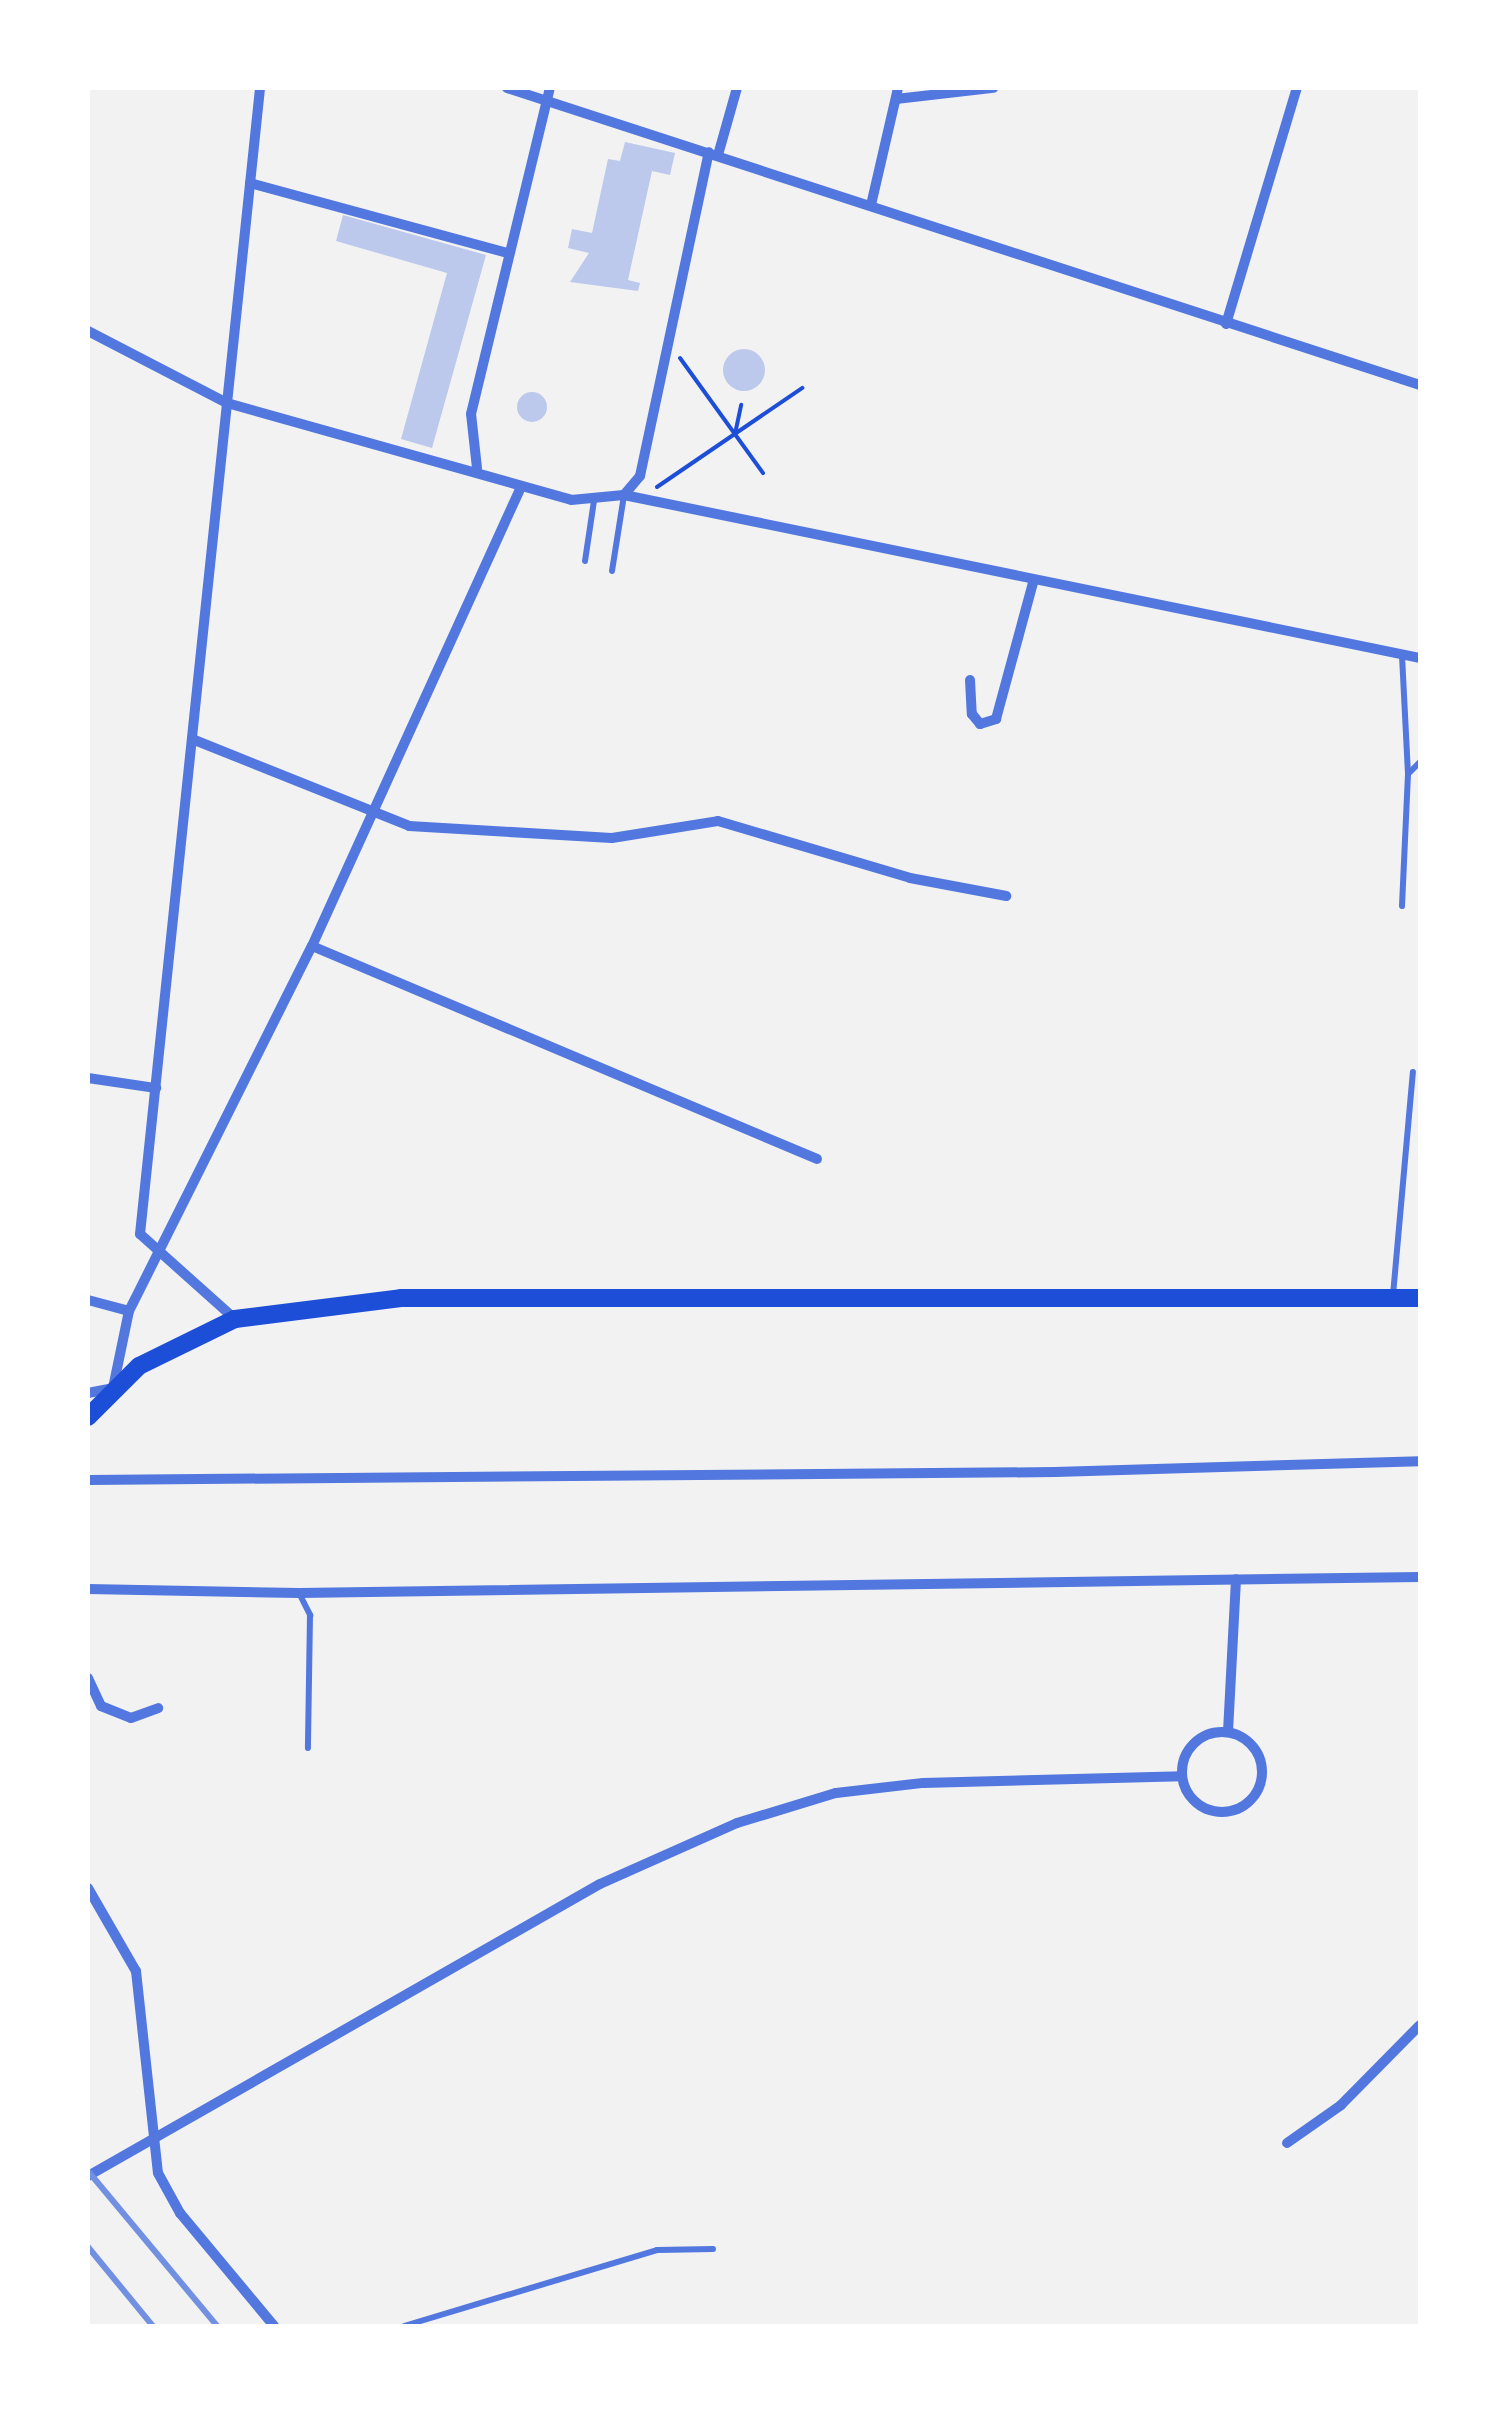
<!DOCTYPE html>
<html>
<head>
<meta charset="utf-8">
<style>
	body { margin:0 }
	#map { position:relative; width:1508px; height:2414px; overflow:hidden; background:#f2f2f2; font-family:"Archivo Narrow",sans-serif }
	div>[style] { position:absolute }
	.building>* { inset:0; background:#bdc9ec }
	.round { border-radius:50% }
	.path>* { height:4px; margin:-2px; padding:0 2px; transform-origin:2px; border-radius:2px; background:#1d4ed8 }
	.service>* { height:6px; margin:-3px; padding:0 3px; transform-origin:3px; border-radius:3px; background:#5277de }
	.minor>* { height:10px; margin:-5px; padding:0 5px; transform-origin:5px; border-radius:5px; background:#5277de }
	.minor>.ring { margin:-5px; padding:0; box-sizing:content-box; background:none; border:10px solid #5277de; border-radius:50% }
	.secondary>* { height:18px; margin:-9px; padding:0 9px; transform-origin:9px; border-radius:9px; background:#1d4ed8 }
	.rail>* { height:6px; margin:-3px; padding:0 3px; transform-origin:3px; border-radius:3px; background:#7290e2 }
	span { translate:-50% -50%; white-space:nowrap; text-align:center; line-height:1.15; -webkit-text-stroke:9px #fff; paint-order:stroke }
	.frame { position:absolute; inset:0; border:90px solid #fff; pointer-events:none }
</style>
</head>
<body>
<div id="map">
	<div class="building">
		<i style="clip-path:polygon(625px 142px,675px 153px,670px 175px,652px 171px,628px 280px,640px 283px,638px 291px,570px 282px,589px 253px,568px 248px,572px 229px,592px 233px,608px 159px,620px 161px)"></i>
		<i style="clip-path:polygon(343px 215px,486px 255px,432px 448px,401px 439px,447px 273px,336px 241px)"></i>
		<i class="round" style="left:723px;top:349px;width:42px;height:42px"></i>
		<i class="round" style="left:517px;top:392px;width:30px;height:30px"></i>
	</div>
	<div class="path">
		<i style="left:680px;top:358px;width:142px;rotate:54.2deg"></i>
		<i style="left:735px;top:434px;width:30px;rotate:-78deg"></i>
		<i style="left:657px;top:487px;width:176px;rotate:-34.3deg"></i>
	</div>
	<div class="service">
		<i style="left:585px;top:561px;width:61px;rotate:-81.5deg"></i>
		<i style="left:612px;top:571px;width:77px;rotate:-81deg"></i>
		<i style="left:1409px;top:773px;width:16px;rotate:-45deg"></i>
		<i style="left:1402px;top:906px;width:132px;rotate:-87.4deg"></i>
		<i style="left:1408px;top:774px;width:119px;rotate:-92.9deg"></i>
		<i style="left:1393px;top:1295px;width:224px;rotate:-84.9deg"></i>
		<i style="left:299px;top:1593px;width:25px;rotate:63deg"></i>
		<i style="left:310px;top:1615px;width:133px;rotate:90.9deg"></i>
		<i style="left:404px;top:2326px;width:264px;rotate:-16.7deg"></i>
		<i style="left:657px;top:2250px;width:56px;rotate:-1deg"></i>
	</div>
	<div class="minor">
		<i style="left:507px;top:88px;width:960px;rotate:18.02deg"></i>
		<i style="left:896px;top:99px;width:98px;rotate:-6.5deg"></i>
		<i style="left:718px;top:155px;width:70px;rotate:-74.2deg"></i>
		<i style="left:250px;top:183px;width:266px;rotate:15.2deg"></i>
		<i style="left:871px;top:205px;width:120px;rotate:-77deg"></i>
		<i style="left:1226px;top:324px;width:246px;rotate:-73.3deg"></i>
		<i style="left:88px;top:331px;width:157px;rotate:27.4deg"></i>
		<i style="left:227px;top:403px;width:357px;rotate:15.7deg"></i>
		<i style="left:571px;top:500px;width:53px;rotate:-5.4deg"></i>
		<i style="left:624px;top:495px;width:25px;rotate:-50deg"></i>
		<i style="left:640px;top:476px;width:331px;rotate:-78deg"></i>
		<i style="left:477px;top:468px;width:54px;rotate:-96.3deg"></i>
		<i style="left:471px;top:414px;width:335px;rotate:-76.4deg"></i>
		<i style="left:624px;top:495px;width:813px;rotate:11.57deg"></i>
		<i style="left:970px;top:680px;width:34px;rotate:87deg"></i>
		<i style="left:972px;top:714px;width:13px;rotate:51deg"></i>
		<i style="left:980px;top:724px;width:17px;rotate:-17deg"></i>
		<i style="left:996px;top:719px;width:141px;rotate:-74.8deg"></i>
		<i style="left:192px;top:739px;width:234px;rotate:21.8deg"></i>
		<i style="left:409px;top:826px;width:203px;rotate:3.4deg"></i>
		<i style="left:612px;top:838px;width:107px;rotate:-9.1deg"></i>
		<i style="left:718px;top:821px;width:200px;rotate:16.5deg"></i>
		<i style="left:910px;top:878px;width:98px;rotate:10.6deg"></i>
		<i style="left:312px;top:946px;width:548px;rotate:22.87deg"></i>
		<i style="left:88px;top:1078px;width:69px;rotate:8.4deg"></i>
		<i style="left:88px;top:1300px;width:42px;rotate:15deg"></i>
		<i style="left:235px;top:1319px;width:127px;rotate:-138.2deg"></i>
		<i style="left:140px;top:1234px;width:1152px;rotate:-84.02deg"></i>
		<i style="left:88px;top:1393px;width:25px;rotate:-11deg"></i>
		<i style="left:113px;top:1388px;width:79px;rotate:-78.3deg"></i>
		<i style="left:129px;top:1311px;width:408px;rotate:-63.4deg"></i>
		<i style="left:312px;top:946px;width:504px;rotate:-65.52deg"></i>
		<i style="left:88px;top:1480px;width:967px;rotate:-0.47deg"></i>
		<i style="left:1055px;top:1472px;width:365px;rotate:-1.7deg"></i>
		<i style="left:88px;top:1589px;width:211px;rotate:1.1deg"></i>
		<i style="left:299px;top:1593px;width:1121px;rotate:-0.82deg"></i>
		<i style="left:88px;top:1678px;width:31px;rotate:65deg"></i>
		<i style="left:101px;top:1706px;width:32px;rotate:22deg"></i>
		<i style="left:131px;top:1718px;width:29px;rotate:-20deg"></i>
		<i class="ring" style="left:1182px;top:1732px;width:70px;height:70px"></i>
		<i style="left:1228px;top:1732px;width:153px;rotate:-87deg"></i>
		<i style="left:88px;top:1888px;width:96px;rotate:60deg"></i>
		<i style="left:136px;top:1971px;width:203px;rotate:83.8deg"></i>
		<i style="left:158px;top:2173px;width:46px;rotate:61.2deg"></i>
		<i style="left:180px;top:2213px;width:147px;rotate:50.2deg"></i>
		<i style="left:1287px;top:2143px;width:66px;rotate:-35.1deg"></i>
		<i style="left:1341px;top:2105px;width:112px;rotate:-45.4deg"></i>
		<i style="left:88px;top:2176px;width:589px;rotate:-29.7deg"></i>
		<i style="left:600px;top:1884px;width:150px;rotate:-24deg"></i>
		<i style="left:737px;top:1823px;width:103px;rotate:-16.9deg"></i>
		<i style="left:836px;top:1793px;width:88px;rotate:-6.6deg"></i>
		<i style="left:923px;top:1783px;width:259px;rotate:-1.5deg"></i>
	</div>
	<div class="secondary">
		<i style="left:88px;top:1417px;width:72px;rotate:-45deg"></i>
		<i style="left:139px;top:1366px;width:107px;rotate:-26.1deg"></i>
		<i style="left:235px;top:1319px;width:167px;rotate:-7.2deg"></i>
		<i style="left:401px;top:1298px;width:1019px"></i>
	</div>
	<div class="rail">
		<i style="left:88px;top:2171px;width:202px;rotate:50.2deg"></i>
		<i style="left:88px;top:2247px;width:102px;rotate:50.6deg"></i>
	</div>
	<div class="frame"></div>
</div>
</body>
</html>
